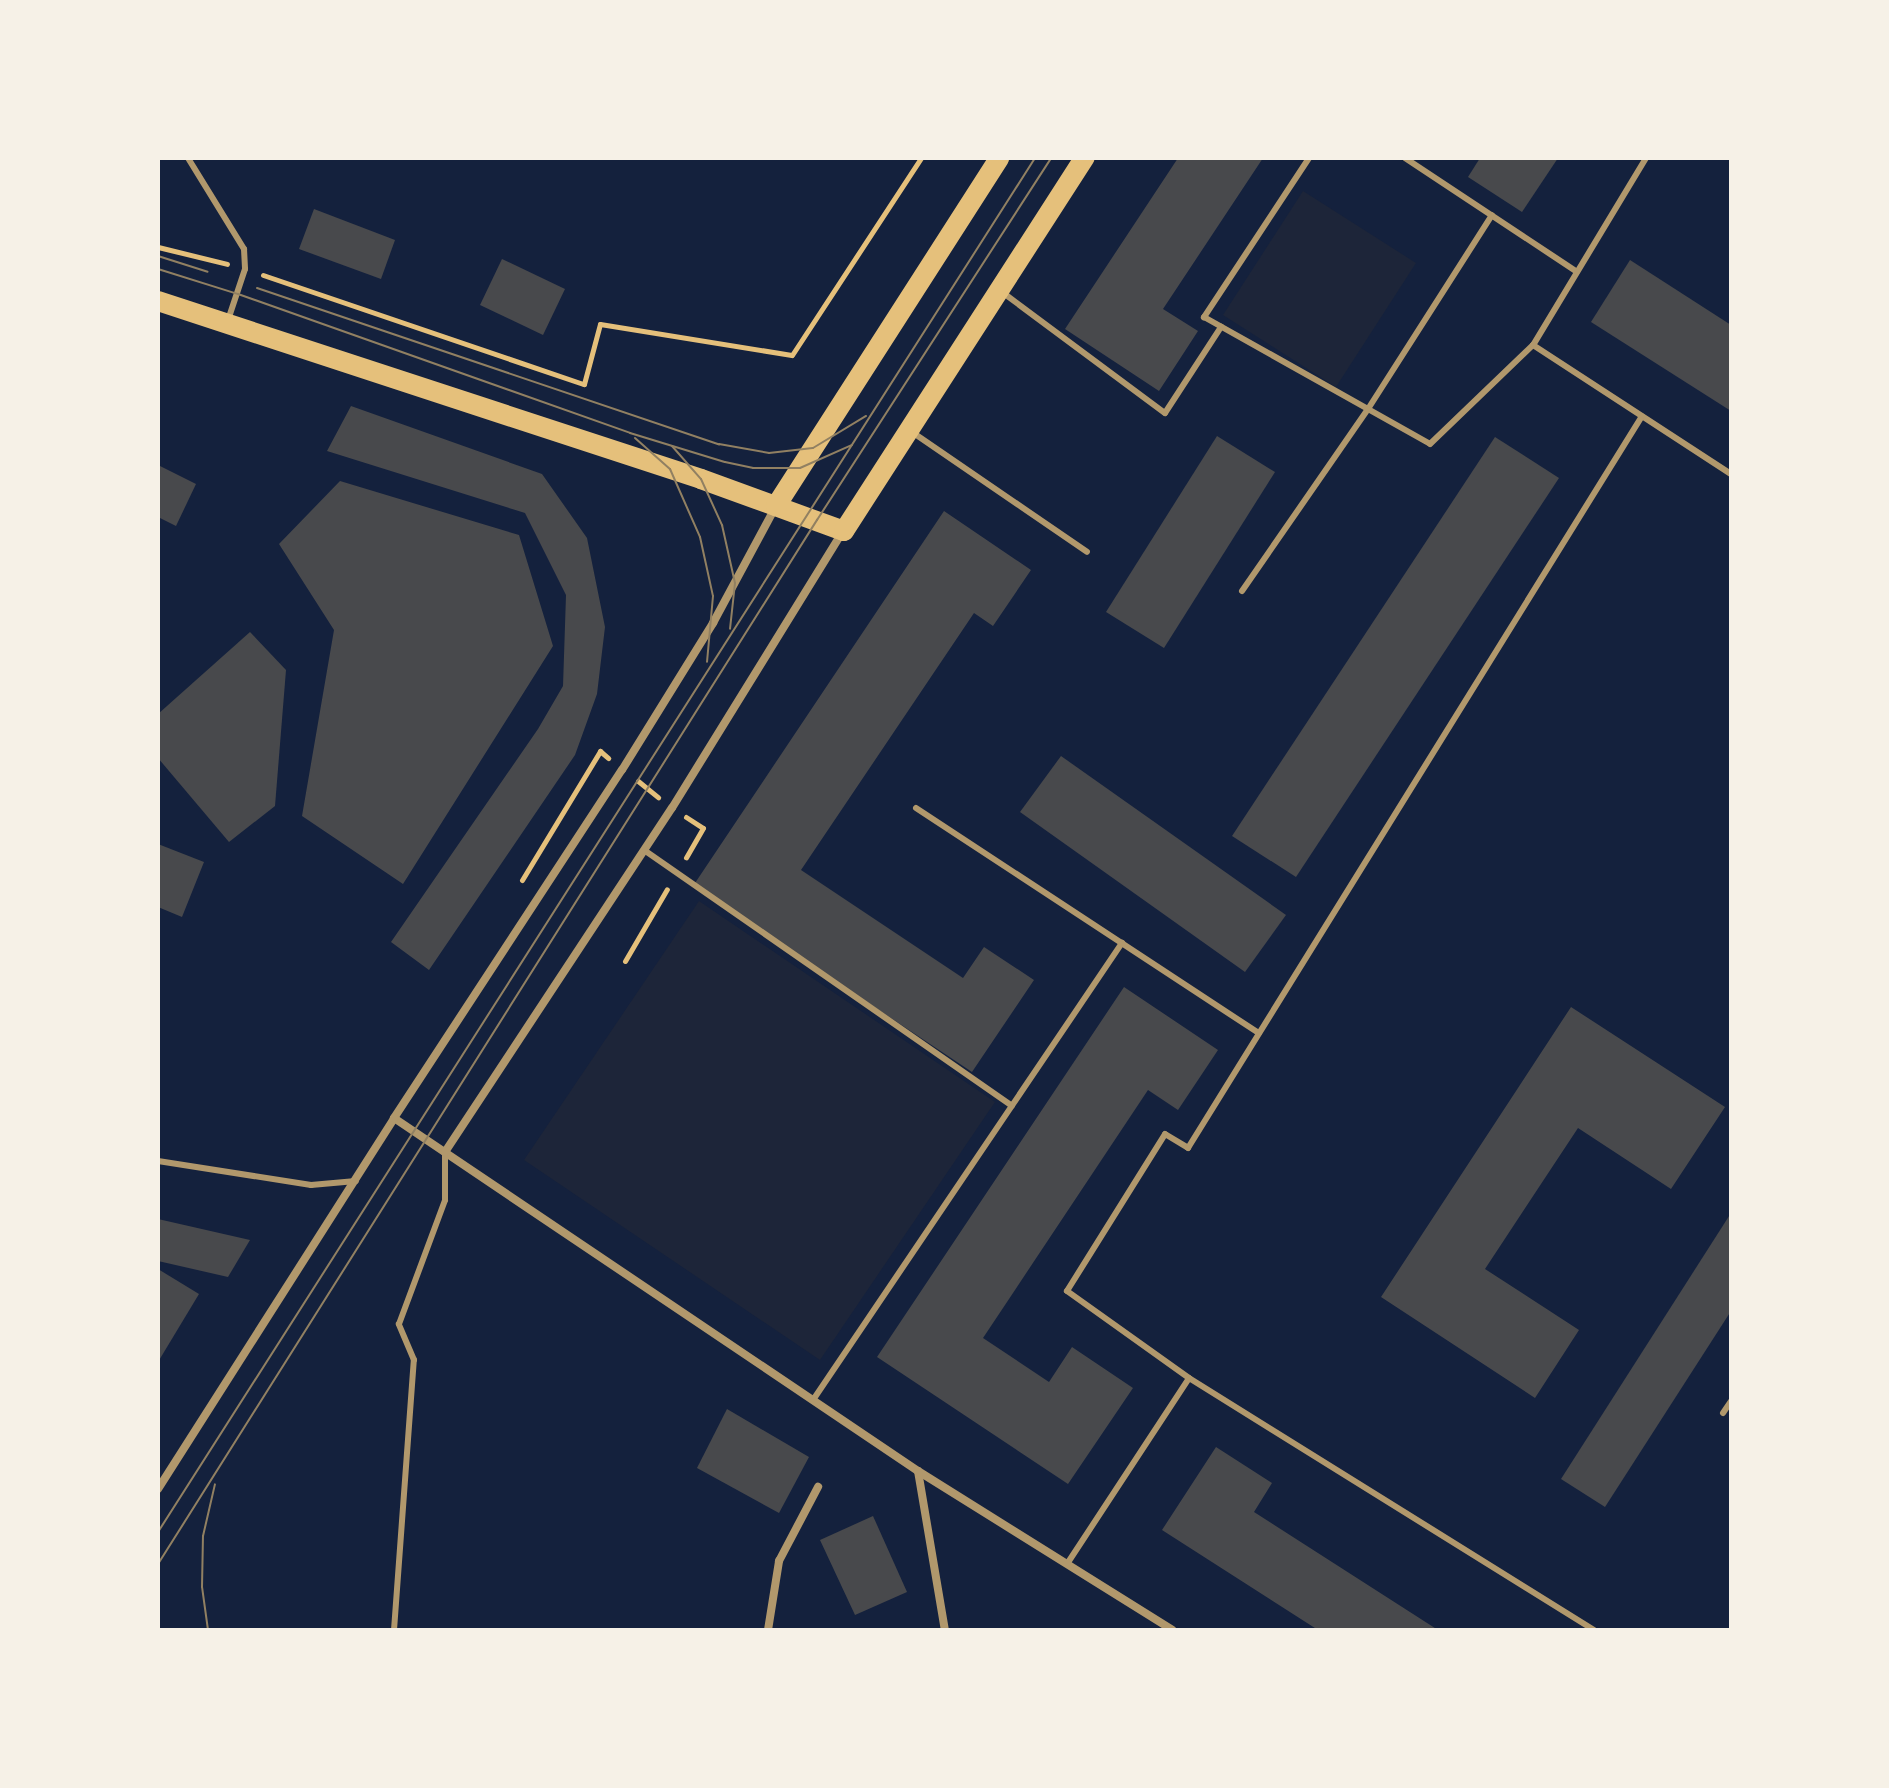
<!DOCTYPE html>
<html>
<head>
<meta charset="utf-8">
<style>
	body { margin:0 }
	#map { position:relative; width:1889px; height:1788px; overflow:hidden; background:#14213d; font-family:"Golos Text",sans-serif }
	div>[style] { position:absolute }
	.green>* { inset:0; background:#1d2539 }
	.building>* { inset:0; background:#48494c }
	.path>* { height:5px; margin:-2.5px; padding:0 2.5px; transform-origin:2.5px; border-radius:2.5px; background:#e5c07b }
	.service>* { height:6px; margin:-3px; padding:0 3px; transform-origin:3px; border-radius:3px; background:#b1986c }
	.minor>* { height:8px; margin:-4px; padding:0 4px; transform-origin:4px; border-radius:4px; background:#b1986c }
	.primary>* { height:20px; margin:-10px; padding:0 10px; transform-origin:10px; border-radius:10px; background:#e5c07b }
	.tram>* { height:2px; margin:-1px; padding:0 1px; transform-origin:1px; border-radius:1px; background:#918062 }
	span { translate:-50% -50%; white-space:nowrap; text-align:center; line-height:1.15; -webkit-text-stroke:8px #f6f1e7; paint-order:stroke }
	.frame { position:absolute; inset:0; border:160px solid #f6f1e7; pointer-events:none }
</style>
</head>
<body>
<div id="map">
	<div class="green">
		<i style="clip-path:polygon(1303px 191px,1416px 263px,1336px 387px,1223px 315px)"></i>
		<i style="clip-path:polygon(699px 901px,995px 1102px,820px 1360px,524px 1160px)"></i>
	</div>
	<div class="building">
		<i style="clip-path:polygon(1178px 158px,1263px 158px,1163px 309px,1198px 331px,1159px 391px,1065px 329px)"></i>
		<i style="clip-path:polygon(1480px 158px,1558px 158px,1522px 212px,1468px 177px)"></i>
		<i style="clip-path:polygon(314px 209px,395px 240px,381px 279px,299px 249px)"></i>
		<i style="clip-path:polygon(502px 259px,565px 289px,543px 335px,480px 305px)"></i>
		<i style="clip-path:polygon(1630px 260px,1731px 325px,1731px 411px,1591px 322px)"></i>
		<i style="clip-path:polygon(351px 406px,542px 474px,587px 538px,605px 627px,597px 694px,575px 755px,429px 970px,391px 942px,538px 729px,563px 686px,566px 595px,525px 513px,327px 451px)"></i>
		<i style="clip-path:polygon(1217px 436px,1275px 472px,1164px 648px,1106px 612px)"></i>
		<i style="clip-path:polygon(1495px 437px,1559px 478px,1296px 877px,1232px 836px)"></i>
		<i style="clip-path:polygon(158px 465px,196px 484px,176px 526px,158px 517px)"></i>
		<i style="clip-path:polygon(340px 481px,519px 535px,553px 646px,403px 884px,302px 816px,334px 630px,279px 544px)"></i>
		<i style="clip-path:polygon(944px 511px,1031px 570px,993px 626px,974px 613px,801px 870px,963px 978px,984px 947px,1034px 980px,972px 1072px,693px 886px)"></i>
		<i style="clip-path:polygon(250px 632px,286px 670px,275px 806px,229px 842px,158px 758px,158px 714px)"></i>
		<i style="clip-path:polygon(1061px 756px,1286px 915px,1245px 972px,1020px 812px)"></i>
		<i style="clip-path:polygon(158px 844px,204px 862px,182px 917px,158px 907px)"></i>
		<i style="clip-path:polygon(1124px 987px,1218px 1050px,1178px 1110px,1148px 1090px,983px 1338px,1049px 1382px,1072px 1347px,1133px 1388px,1068px 1484px,877px 1357px)"></i>
		<i style="clip-path:polygon(1571px 1007px,1725px 1107px,1671px 1189px,1578px 1128px,1485px 1269px,1579px 1330px,1535px 1398px,1381px 1297px)"></i>
		<i style="clip-path:polygon(1731px 1213px,1731px 1311px,1605px 1507px,1561px 1479px)"></i>
		<i style="clip-path:polygon(158px 1219px,250px 1240px,228px 1277px,158px 1261px)"></i>
		<i style="clip-path:polygon(158px 1269px,199px 1294px,158px 1362px)"></i>
		<i style="clip-path:polygon(727px 1409px,809px 1457px,779px 1513px,697px 1468px)"></i>
		<i style="clip-path:polygon(1216px 1447px,1272px 1483px,1254px 1512px,1438px 1630px,1318px 1630px,1162px 1530px)"></i>
		<i style="clip-path:polygon(873px 1516px,907px 1592px,855px 1615px,820px 1540px)"></i>
	</div>
	<div class="path">
		<i style="left:158px;top:247px;width:71px;rotate:13.8deg"></i>
		<i style="left:263px;top:275px;width:339px;rotate:18.8deg"></i>
		<i style="left:584px;top:384px;width:62px;rotate:-75.1deg"></i>
		<i style="left:600px;top:324px;width:194px;rotate:9.2deg"></i>
		<i style="left:792px;top:355px;width:235px;rotate:-56.8deg"></i>
		<i style="left:638px;top:781px;width:26px;rotate:39deg"></i>
		<i style="left:686px;top:817px;width:20px;rotate:33deg"></i>
		<i style="left:703px;top:828px;width:34px;rotate:120deg"></i>
		<i style="left:522px;top:880px;width:151px;rotate:-58.8deg"></i>
		<i style="left:600px;top:751px;width:11px;rotate:41deg"></i>
		<i style="left:625px;top:961px;width:83px;rotate:-59.7deg"></i>
	</div>
	<div class="service">
		<i style="left:188px;top:158px;width:107px;rotate:58.4deg"></i>
		<i style="left:244px;top:249px;width:20px;rotate:87deg"></i>
		<i style="left:245px;top:269px;width:54px;rotate:108.4deg"></i>
		<i style="left:1309px;top:158px;width:191px;rotate:123.4deg"></i>
		<i style="left:1204px;top:317px;width:259px;rotate:29.3deg"></i>
		<i style="left:1430px;top:444px;width:143px;rotate:-43.9deg"></i>
		<i style="left:1405px;top:158px;width:206px;rotate:33.5deg"></i>
		<i style="left:1646px;top:158px;width:218px;rotate:121.1deg"></i>
		<i style="left:1533px;top:345px;width:236px;rotate:33.1deg"></i>
		<i style="left:1002px;top:292px;width:203px;rotate:36.6deg"></i>
		<i style="left:1165px;top:413px;width:103px;rotate:-56.9deg"></i>
		<i style="left:912px;top:432px;width:212px;rotate:34.4deg"></i>
		<i style="left:1242px;top:591px;width:221px;rotate:-55.3deg"></i>
		<i style="left:1368px;top:409px;width:230px;rotate:-57.4deg"></i>
		<i style="left:916px;top:808px;width:410px;rotate:33.3deg"></i>
		<i style="left:644px;top:850px;width:448px;rotate:34.8deg"></i>
		<i style="left:158px;top:1161px;width:155px;rotate:8.9deg"></i>
		<i style="left:311px;top:1185px;width:45px;rotate:-5.1deg"></i>
		<i style="left:1189px;top:1378px;width:477px;rotate:31.9deg"></i>
		<i style="left:813px;top:1400px;width:552px;rotate:-55.94deg"></i>
		<i style="left:1723px;top:1413px;width:14px;rotate:-56deg"></i>
		<i style="left:1067px;top:1564px;width:222px;rotate:-56.7deg"></i>
		<i style="left:1189px;top:1378px;width:150px;rotate:-144.5deg"></i>
		<i style="left:1067px;top:1291px;width:185px;rotate:-58deg"></i>
		<i style="left:1165px;top:1134px;width:27px;rotate:31deg"></i>
		<i style="left:1188px;top:1148px;width:861px;rotate:-58.19deg"></i>
		<i style="left:394px;top:1630px;width:271px;rotate:-85.8deg"></i>
		<i style="left:414px;top:1360px;width:39px;rotate:-113deg"></i>
		<i style="left:399px;top:1324px;width:132px;rotate:-69.6deg"></i>
		<i style="left:445px;top:1200px;width:48px;rotate:-90deg"></i>
	</div>
	<div class="minor">
		<i style="left:394px;top:1118px;width:632px;rotate:33.97deg"></i>
		<i style="left:918px;top:1471px;width:300px;rotate:32deg"></i>
		<i style="left:445px;top:1152px;width:412px;rotate:-56.6deg"></i>
		<i style="left:672px;top:808px;width:323px;rotate:-58.3deg"></i>
		<i style="left:918px;top:1471px;width:161px;rotate:80.4deg"></i>
		<i style="left:158px;top:1489px;width:440px;rotate:-57.5deg"></i>
		<i style="left:394px;top:1118px;width:416px;rotate:-56.8deg"></i>
		<i style="left:622px;top:770px;width:173px;rotate:-58.2deg"></i>
		<i style="left:713px;top:623px;width:131px;rotate:-61.7deg"></i>
		<i style="left:768px;top:1630px;width:70px;rotate:-80.9deg"></i>
		<i style="left:779px;top:1561px;width:84px;rotate:-62.2deg"></i>
	</div>
	<div class="primary">
		<i style="left:158px;top:301px;width:571px;rotate:18.15deg"></i>
		<i style="left:701px;top:479px;width:152px;rotate:20deg"></i>
		<i style="left:844px;top:531px;width:444px;rotate:-57.2deg"></i>
		<i style="left:776px;top:506px;width:413px;rotate:-57.3deg"></i>
	</div>
	<div class="tram">
		<i style="left:158px;top:256px;width:52px;rotate:17.7deg"></i>
		<i style="left:158px;top:269px;width:84px;rotate:17.4deg"></i>
		<i style="left:238px;top:294px;width:416px;rotate:19.5deg"></i>
		<i style="left:630px;top:433px;width:99px;rotate:17deg"></i>
		<i style="left:725px;top:462px;width:29px;rotate:12deg"></i>
		<i style="left:753px;top:468px;width:47px"></i>
		<i style="left:800px;top:468px;width:57px;rotate:-23.9deg"></i>
		<i style="left:257px;top:288px;width:488px;rotate:18.7deg"></i>
		<i style="left:719px;top:444px;width:51px;rotate:10.2deg"></i>
		<i style="left:769px;top:453px;width:44px;rotate:-6.5deg"></i>
		<i style="left:813px;top:448px;width:62px;rotate:-31.1deg"></i>
		<i style="left:635px;top:438px;width:47px;rotate:41.5deg"></i>
		<i style="left:670px;top:469px;width:74px;rotate:66.2deg"></i>
		<i style="left:700px;top:537px;width:60px;rotate:77.6deg"></i>
		<i style="left:713px;top:596px;width:66px;rotate:95.2deg"></i>
		<i style="left:672px;top:446px;width:44px;rotate:48.7deg"></i>
		<i style="left:701px;top:479px;width:51px;rotate:65.5deg"></i>
		<i style="left:722px;top:525px;width:59px;rotate:77.4deg"></i>
		<i style="left:735px;top:583px;width:46px;rotate:96.2deg"></i>
		<i style="left:158px;top:1532px;width:1630px;rotate:-57.45deg"></i>
		<i style="left:158px;top:1564px;width:1235px;rotate:-57.74deg"></i>
		<i style="left:817px;top:520px;width:431px;rotate:-57.1deg"></i>
		<i style="left:208px;top:1630px;width:43px;rotate:-97.9deg"></i>
		<i style="left:202px;top:1587px;width:51px;rotate:-88.9deg"></i>
		<i style="left:203px;top:1536px;width:53px;rotate:-77deg"></i>
	</div>
	<div class="frame"></div>
</div>
</body>
</html>
